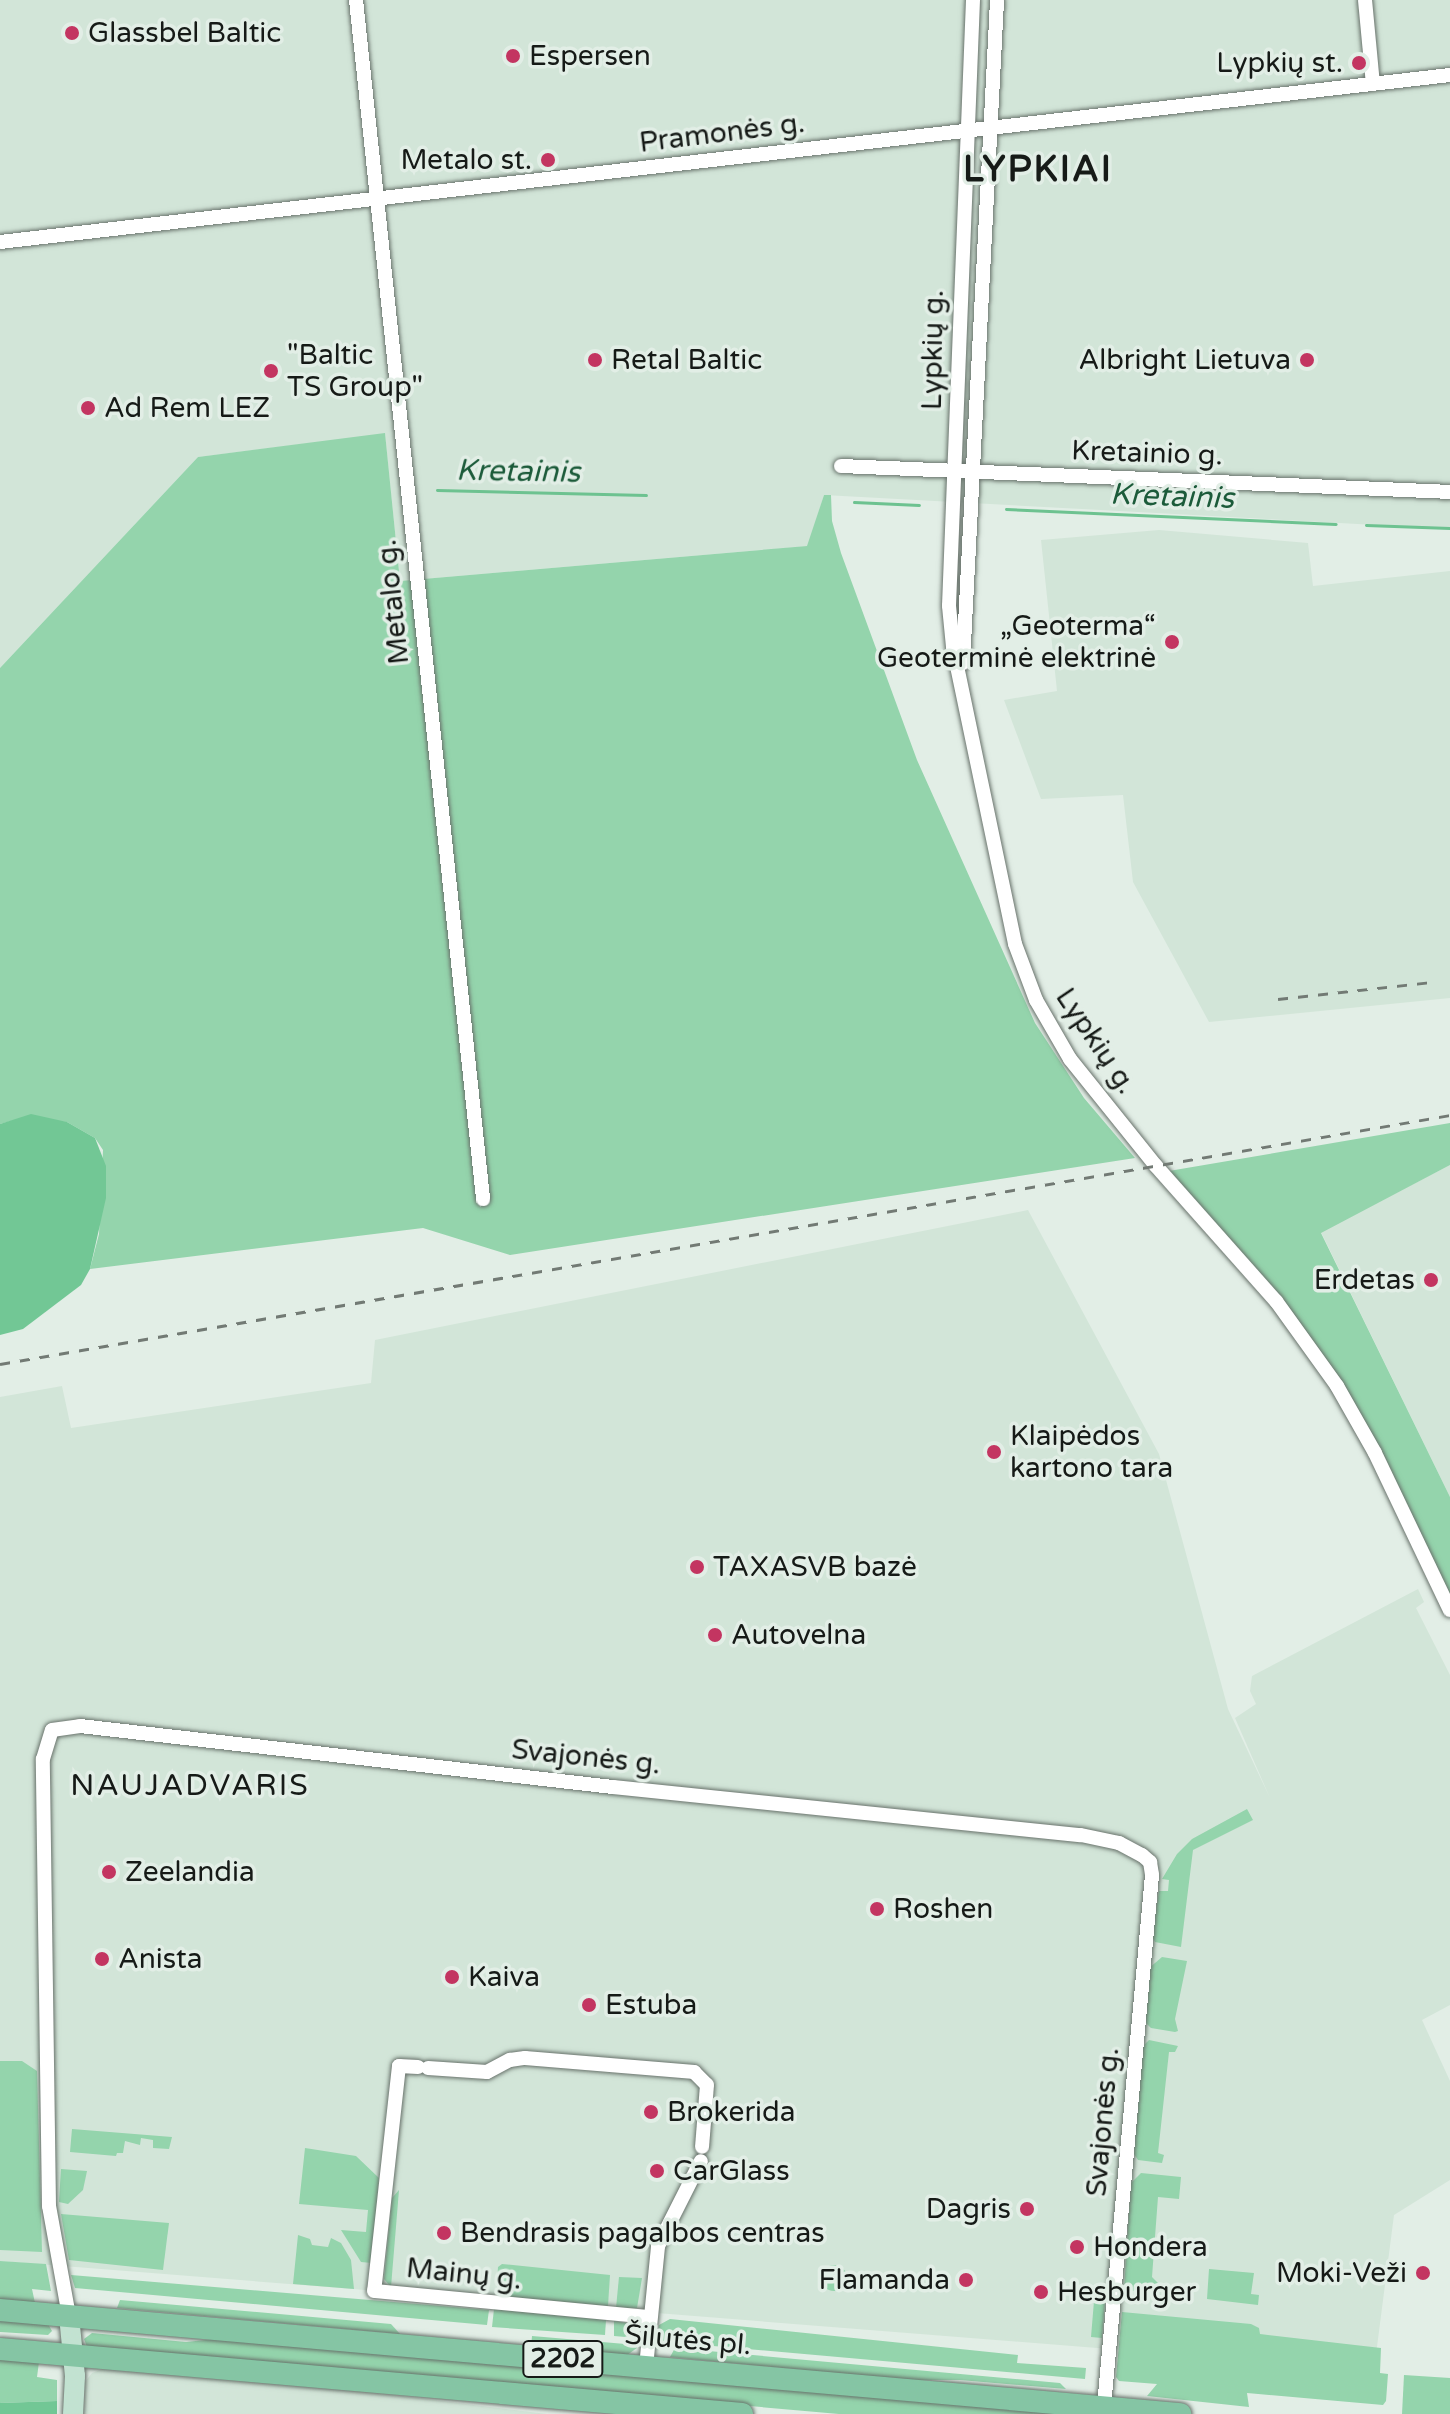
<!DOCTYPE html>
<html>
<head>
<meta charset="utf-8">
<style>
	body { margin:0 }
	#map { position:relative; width:1450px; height:2414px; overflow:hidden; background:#e2eee6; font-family:"Varela Round",sans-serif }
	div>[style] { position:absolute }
	.built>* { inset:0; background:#d2e5d8 }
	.green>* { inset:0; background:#94d4ac }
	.round { border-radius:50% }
	.forest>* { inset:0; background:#72c795 }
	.stream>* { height:3px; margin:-1.5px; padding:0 1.5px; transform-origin:1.5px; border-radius:1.5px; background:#6dc290 }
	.roads { filter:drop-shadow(0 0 2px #68726b) drop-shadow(0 0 2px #68726b) }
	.street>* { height:14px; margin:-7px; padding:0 7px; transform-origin:7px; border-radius:7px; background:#fff }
	.secondary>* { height:20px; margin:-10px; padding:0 10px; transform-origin:10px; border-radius:10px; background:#c2e2d1 }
	.primary>* { height:22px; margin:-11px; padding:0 11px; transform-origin:11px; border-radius:11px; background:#85c5a4 }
	.rail>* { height:3px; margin-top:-1.5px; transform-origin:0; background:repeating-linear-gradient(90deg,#727a74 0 10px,transparent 0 20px) }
	.dots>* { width:22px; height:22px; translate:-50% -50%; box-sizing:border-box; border:4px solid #e2eee6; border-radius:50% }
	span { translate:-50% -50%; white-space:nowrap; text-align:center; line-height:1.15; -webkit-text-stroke:7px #e2eee6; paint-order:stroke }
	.shield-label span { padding:2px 6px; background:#e2eee6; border:2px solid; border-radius:6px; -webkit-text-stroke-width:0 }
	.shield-label { font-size:26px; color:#161a17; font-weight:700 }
	.poi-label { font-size:28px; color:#161a17 }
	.left { translate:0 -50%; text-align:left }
	.right { translate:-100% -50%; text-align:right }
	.street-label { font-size:28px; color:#161a17 }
	.water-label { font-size:30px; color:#1c5b3a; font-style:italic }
	.neighbourhood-label { font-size:30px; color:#161a17; letter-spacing:2px }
	.district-label { font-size:36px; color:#161a17; font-weight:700; letter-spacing:2px }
</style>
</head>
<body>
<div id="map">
	<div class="built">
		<i style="clip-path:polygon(0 0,1450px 0,1450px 529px,824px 495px,808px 546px,400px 581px,385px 434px,198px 457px,0 668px)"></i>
		<i style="clip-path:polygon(1159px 530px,1308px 543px,1313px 586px,1450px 571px,1450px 998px,1209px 1022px,1133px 882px,1123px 795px,1041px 799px,1004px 700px,1057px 691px,1041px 540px)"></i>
		<i style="clip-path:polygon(1450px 1165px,1450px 1497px,1321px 1232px)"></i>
		<i style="clip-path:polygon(1028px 1210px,1159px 1454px,1228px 1709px,1270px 1798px,1235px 1718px,1256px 1704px,1250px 1691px,1252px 1676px,1418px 1589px,1424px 1602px,1416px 1608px,1450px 1675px,1450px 2005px,1422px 2020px,1450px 2081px,1450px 2180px,1394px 2215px,1374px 2370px,0 2261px,0 1397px,62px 1386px,71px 1428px,371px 1383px,375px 1340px)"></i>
		<i style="clip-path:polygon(108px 2367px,361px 2391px,547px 2414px,84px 2414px,85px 2382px,92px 2373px)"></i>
	</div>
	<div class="green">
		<i style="clip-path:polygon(385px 433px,400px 581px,807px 546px,824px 495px,831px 495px,832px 521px,841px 553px,917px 760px,1035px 1023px,1084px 1098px,1135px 1158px,510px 1255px,423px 1228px,90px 1269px,99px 1234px,103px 1150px,95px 1138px,67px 1122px,15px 1120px,0 1124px,0 668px,198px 457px)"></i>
		<i style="clip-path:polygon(1450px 1123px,1450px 1165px,1321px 1233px,1450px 1497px,1450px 1595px,1340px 1379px,1293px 1313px,1163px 1172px)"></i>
		<i style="clip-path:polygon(1247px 1809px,1253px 1820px,1193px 1850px,1181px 1947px,1155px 1942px,1152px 1937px,1159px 1891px,1168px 1891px,1169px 1880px,1162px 1879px,1177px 1854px,1192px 1839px)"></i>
		<i style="clip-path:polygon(1162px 1957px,1187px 1961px,1175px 2019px,1178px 2031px,1175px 2032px,1151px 2028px,1145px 2022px,1148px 1969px)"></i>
		<i style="clip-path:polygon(1149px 2040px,1178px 2046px,1175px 2052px,1169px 2052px,1158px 2153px,1164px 2155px,1162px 2163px,1138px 2160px,1134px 2154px,1143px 2046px)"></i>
		<i style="clip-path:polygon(0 2061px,22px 2061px,37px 2071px,42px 2252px,0 2250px)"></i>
		<i style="clip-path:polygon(72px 2129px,172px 2137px,169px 2149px,153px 2148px,153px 2140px,141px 2138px,140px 2145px,125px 2141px,123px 2153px,117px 2153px,116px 2156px,70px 2152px)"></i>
		<i style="clip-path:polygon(305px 2148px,356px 2156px,379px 2178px,372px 2263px,361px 2262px,341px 2230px,366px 2232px,368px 2210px,299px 2204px)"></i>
		<i style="clip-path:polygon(61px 2169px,87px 2171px,83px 2190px,68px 2204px,59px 2202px)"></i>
		<i style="clip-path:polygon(1141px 2173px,1181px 2177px,1179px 2199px,1158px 2197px,1152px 2277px,1162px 2287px,1157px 2296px,1124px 2289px,1131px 2183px)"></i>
		<i style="clip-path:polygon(399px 2190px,391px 2287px,384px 2279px,392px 2198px)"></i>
		<i style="clip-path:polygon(61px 2214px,169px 2223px,163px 2270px,69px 2260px)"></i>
		<i style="clip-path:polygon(298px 2235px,310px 2239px,312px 2245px,328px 2247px,331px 2238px,341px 2243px,351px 2260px,354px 2289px,293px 2284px)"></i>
		<i style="clip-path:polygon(0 2261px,46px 2264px,51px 2291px,32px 2289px,35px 2303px,0 2300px)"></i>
		<i style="clip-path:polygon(502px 2264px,610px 2275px,608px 2306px,496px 2297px,498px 2267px)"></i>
		<i class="round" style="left:821px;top:2265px;width:26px;height:26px"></i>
		<i style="clip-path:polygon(1209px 2269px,1254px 2273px,1251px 2294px,1259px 2295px,1258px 2305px,1207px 2299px)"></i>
		<i style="clip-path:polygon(71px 2275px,489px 2310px,487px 2325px,75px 2288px)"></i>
		<i style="clip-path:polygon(619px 2277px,642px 2278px,637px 2308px,616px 2308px)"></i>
		<i style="clip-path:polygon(120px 2300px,391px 2324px,400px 2334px,117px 2308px)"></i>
		<i style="clip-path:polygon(1094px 2301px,1105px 2302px,1102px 2338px,1091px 2337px)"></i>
		<i style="clip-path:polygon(494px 2309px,606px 2320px,605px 2335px,492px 2327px)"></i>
		<i style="clip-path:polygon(1122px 2312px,1251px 2324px,1259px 2328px,1260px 2334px,1381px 2348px,1380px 2373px,1388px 2374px,1386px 2401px,1383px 2405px,1247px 2393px,1249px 2407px,1147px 2396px,1157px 2384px,1119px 2381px,1116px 2377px)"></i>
		<i style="clip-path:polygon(670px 2319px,1018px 2355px,1017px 2363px,1086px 2368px,1085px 2379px,657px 2341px,659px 2325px)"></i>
		<i style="clip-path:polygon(0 2320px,48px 2324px,52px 2331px,48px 2335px,0 2332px)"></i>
		<i style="clip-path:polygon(614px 2321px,634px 2324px,637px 2338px,614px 2336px)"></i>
		<i style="clip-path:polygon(92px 2333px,186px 2342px,215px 2339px,1068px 2414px,839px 2414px,87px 2347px,84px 2339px)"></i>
		<i style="clip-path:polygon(532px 2336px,637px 2345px,637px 2348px,627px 2355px,531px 2347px)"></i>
		<i style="clip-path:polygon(675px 2348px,1060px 2383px,1066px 2389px,960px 2380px,906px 2380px,670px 2357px)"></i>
		<i style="clip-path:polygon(0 2359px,39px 2362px,37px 2377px,57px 2380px,57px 2401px,0 2403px)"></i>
		<i style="clip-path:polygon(1404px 2375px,1450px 2378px,1450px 2414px,1402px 2414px)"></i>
	</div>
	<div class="forest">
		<i style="clip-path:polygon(31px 1114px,67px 1122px,95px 1138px,106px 1166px,106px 1198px,90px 1269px,81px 1285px,23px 1329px,0 1335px,0 1124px)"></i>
		<i style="clip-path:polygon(57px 2401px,57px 2414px,0 2414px,0 2403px)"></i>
	</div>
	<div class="stream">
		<i style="left:437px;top:490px;width:209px;rotate:1.4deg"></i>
		<i style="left:854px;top:502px;width:65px;rotate:2.6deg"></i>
		<i style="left:1006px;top:509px;width:330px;rotate:2.6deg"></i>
		<i style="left:1366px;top:525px;width:84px;rotate:2deg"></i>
	</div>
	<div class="roads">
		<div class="street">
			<i style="left:356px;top:0;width:1206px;rotate:83.95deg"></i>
			<i style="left:973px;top:0;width:606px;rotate:92.27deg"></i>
			<i style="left:949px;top:606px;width:41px;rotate:84.4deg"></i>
			<i style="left:953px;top:647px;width:303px;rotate:78.2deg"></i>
			<i style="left:1015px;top:944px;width:60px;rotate:69.4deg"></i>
			<i style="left:1036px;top:1000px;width:68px;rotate:60deg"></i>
			<i style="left:1070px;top:1059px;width:137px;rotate:51.2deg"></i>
			<i style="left:1156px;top:1166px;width:181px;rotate:48.4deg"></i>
			<i style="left:1276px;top:1301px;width:105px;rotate:54.3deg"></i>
			<i style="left:1337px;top:1386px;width:77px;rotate:60.4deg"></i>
			<i style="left:1375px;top:1453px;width:174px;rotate:64.5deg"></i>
			<i style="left:1365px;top:0;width:84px;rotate:84.6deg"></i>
			<i style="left:0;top:242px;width:1460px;rotate:-6.57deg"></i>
			<i style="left:841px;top:466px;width:610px;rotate:2.44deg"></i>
			<i style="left:963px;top:663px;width:664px;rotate:-87.06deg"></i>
			<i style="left:418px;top:2067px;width:19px;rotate:-177deg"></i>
			<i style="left:399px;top:2066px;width:226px;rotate:96.3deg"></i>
			<i style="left:374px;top:2291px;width:276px;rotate:5.4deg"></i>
			<i style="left:428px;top:2068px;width:59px;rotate:3.9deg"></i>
			<i style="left:487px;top:2072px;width:26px;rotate:-28deg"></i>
			<i style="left:510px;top:2060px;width:15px;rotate:-8deg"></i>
			<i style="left:525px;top:2058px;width:170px;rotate:4.7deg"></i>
			<i style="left:694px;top:2072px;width:18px;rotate:45deg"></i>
			<i style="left:707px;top:2085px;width:62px;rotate:94.6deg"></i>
			<i style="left:69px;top:2316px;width:112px;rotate:-100.3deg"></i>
			<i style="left:49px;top:2206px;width:447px;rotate:-90.8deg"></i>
			<i style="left:43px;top:1759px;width:30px;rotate:-73deg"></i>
			<i style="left:52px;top:1730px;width:28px;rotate:-8deg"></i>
			<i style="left:80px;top:1726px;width:536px;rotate:6.53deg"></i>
			<i style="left:613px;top:1787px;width:470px;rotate:5.9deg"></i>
			<i style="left:1081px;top:1835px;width:39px;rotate:12deg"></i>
			<i style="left:1119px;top:1843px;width:26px;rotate:28deg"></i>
			<i style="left:1142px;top:1855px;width:11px;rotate:41deg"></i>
			<i style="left:1150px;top:1862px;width:13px;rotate:81deg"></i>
			<i style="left:1152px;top:1875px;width:534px;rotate:95.16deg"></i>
			<i style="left:646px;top:2367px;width:122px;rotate:-84.3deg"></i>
			<i style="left:658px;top:2246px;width:95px;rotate:-63.2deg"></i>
		</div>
		<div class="secondary">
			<i style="left:69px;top:2316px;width:60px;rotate:84.3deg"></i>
			<i style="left:75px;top:2376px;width:38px;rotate:93deg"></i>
		</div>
		<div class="primary">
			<i style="left:0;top:2310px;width:1185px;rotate:5.04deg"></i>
			<i style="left:0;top:2349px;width:745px;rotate:5.01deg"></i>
		</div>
	</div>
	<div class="rail">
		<i style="left:1278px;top:999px;width:156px;rotate:-6.3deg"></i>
		<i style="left:0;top:1364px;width:1471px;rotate:-9.74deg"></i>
	</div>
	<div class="dots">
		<i style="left:72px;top:33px;background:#c33561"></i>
		<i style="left:513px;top:56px;background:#c33561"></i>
		<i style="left:1359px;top:63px;background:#c33561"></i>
		<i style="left:548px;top:160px;background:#c33561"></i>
		<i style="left:595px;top:360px;background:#c33561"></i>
		<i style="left:1307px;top:360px;background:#c33561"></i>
		<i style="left:271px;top:371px;background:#c33561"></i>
		<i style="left:88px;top:408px;background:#c33561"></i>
		<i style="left:1172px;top:642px;background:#c33561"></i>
		<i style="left:1431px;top:1280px;background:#c33561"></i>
		<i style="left:994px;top:1452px;background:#c33561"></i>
		<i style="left:697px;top:1567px;background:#c33561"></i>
		<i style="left:715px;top:1635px;background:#c33561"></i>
		<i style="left:109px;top:1872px;background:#c33561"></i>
		<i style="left:877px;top:1909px;background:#c33561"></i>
		<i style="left:102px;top:1959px;background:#c33561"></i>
		<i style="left:452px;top:1977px;background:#c33561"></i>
		<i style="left:589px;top:2005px;background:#c33561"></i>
		<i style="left:651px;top:2112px;background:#c33561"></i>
		<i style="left:657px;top:2171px;background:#c33561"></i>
		<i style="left:1027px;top:2209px;background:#c33561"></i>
		<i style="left:444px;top:2233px;background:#c33561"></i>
		<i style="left:1077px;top:2247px;background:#c33561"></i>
		<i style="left:1423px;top:2273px;background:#c33561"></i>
		<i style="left:966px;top:2280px;background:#c33561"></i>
		<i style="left:1041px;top:2292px;background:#c33561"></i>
	</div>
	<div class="shield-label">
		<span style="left:563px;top:2359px">2202</span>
	</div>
	<div class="poi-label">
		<span class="left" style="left:88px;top:33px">Glassbel Baltic</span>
		<span class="left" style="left:529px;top:56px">Espersen</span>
		<span class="right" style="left:1343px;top:63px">Lypkių st.</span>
		<span class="right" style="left:532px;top:160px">Metalo st.</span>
		<span class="left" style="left:287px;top:371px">"Baltic<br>TS Group"</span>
		<span class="left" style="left:611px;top:360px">Retal Baltic</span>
		<span class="right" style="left:1291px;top:360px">Albright Lietuva</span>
		<span class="left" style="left:104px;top:408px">Ad Rem LEZ</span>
		<span class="right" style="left:1156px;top:642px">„Geoterma“<br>Geoterminė elektrinė</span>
		<span class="right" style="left:1415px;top:1280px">Erdetas</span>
		<span class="left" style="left:1010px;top:1452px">Klaipėdos<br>kartono tara</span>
		<span class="left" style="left:713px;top:1567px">TAXASVB bazė</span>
		<span class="left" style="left:731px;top:1635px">Autovelna</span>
		<span class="left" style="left:125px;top:1872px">Zeelandia</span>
		<span class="left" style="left:893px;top:1909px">Roshen</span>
		<span class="left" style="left:118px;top:1959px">Anista</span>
		<span class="left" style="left:468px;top:1977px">Kaiva</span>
		<span class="left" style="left:605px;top:2005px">Estuba</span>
		<span class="left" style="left:667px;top:2112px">Brokerida</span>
		<span class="left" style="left:673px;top:2171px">CarGlass</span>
		<span class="right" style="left:1011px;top:2209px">Dagris</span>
		<span class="left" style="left:460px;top:2233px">Bendrasis pagalbos centras</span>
		<span class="left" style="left:1093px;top:2247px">Hondera</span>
		<span class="right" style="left:1407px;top:2273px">Moki-Veži</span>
		<span class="right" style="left:950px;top:2280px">Flamanda</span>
		<span class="left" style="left:1057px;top:2292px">Hesburger</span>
	</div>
	<div class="street-label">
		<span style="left:722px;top:133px;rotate:-7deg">Pramonės g.</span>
		<span style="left:933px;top:350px;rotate:-89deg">Lypkių g.</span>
		<span style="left:1147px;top:453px;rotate:2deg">Kretainio g.</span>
		<span style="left:393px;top:602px;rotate:-96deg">Metalo g.</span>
		<span style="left:1096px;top:1041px;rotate:56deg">Lypkių g.</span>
		<span style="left:586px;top:1757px;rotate:6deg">Svajonės g.</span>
		<span style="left:1103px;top:2122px;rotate:-85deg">Svajonės g.</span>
		<span style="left:464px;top:2274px;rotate:6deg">Mainų g.</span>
		<span style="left:688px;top:2340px;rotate:5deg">Šilutės pl.</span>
	</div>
	<div class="water-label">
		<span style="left:518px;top:472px;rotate:1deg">Kretainis</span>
		<span style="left:1172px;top:497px;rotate:2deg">Kretainis</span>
	</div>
	<div class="neighbourhood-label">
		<span style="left:190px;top:1786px">NAUJADVARIS</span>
	</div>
	<div class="district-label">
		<span style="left:1038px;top:170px">LYPKIAI</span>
	</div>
</div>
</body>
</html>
